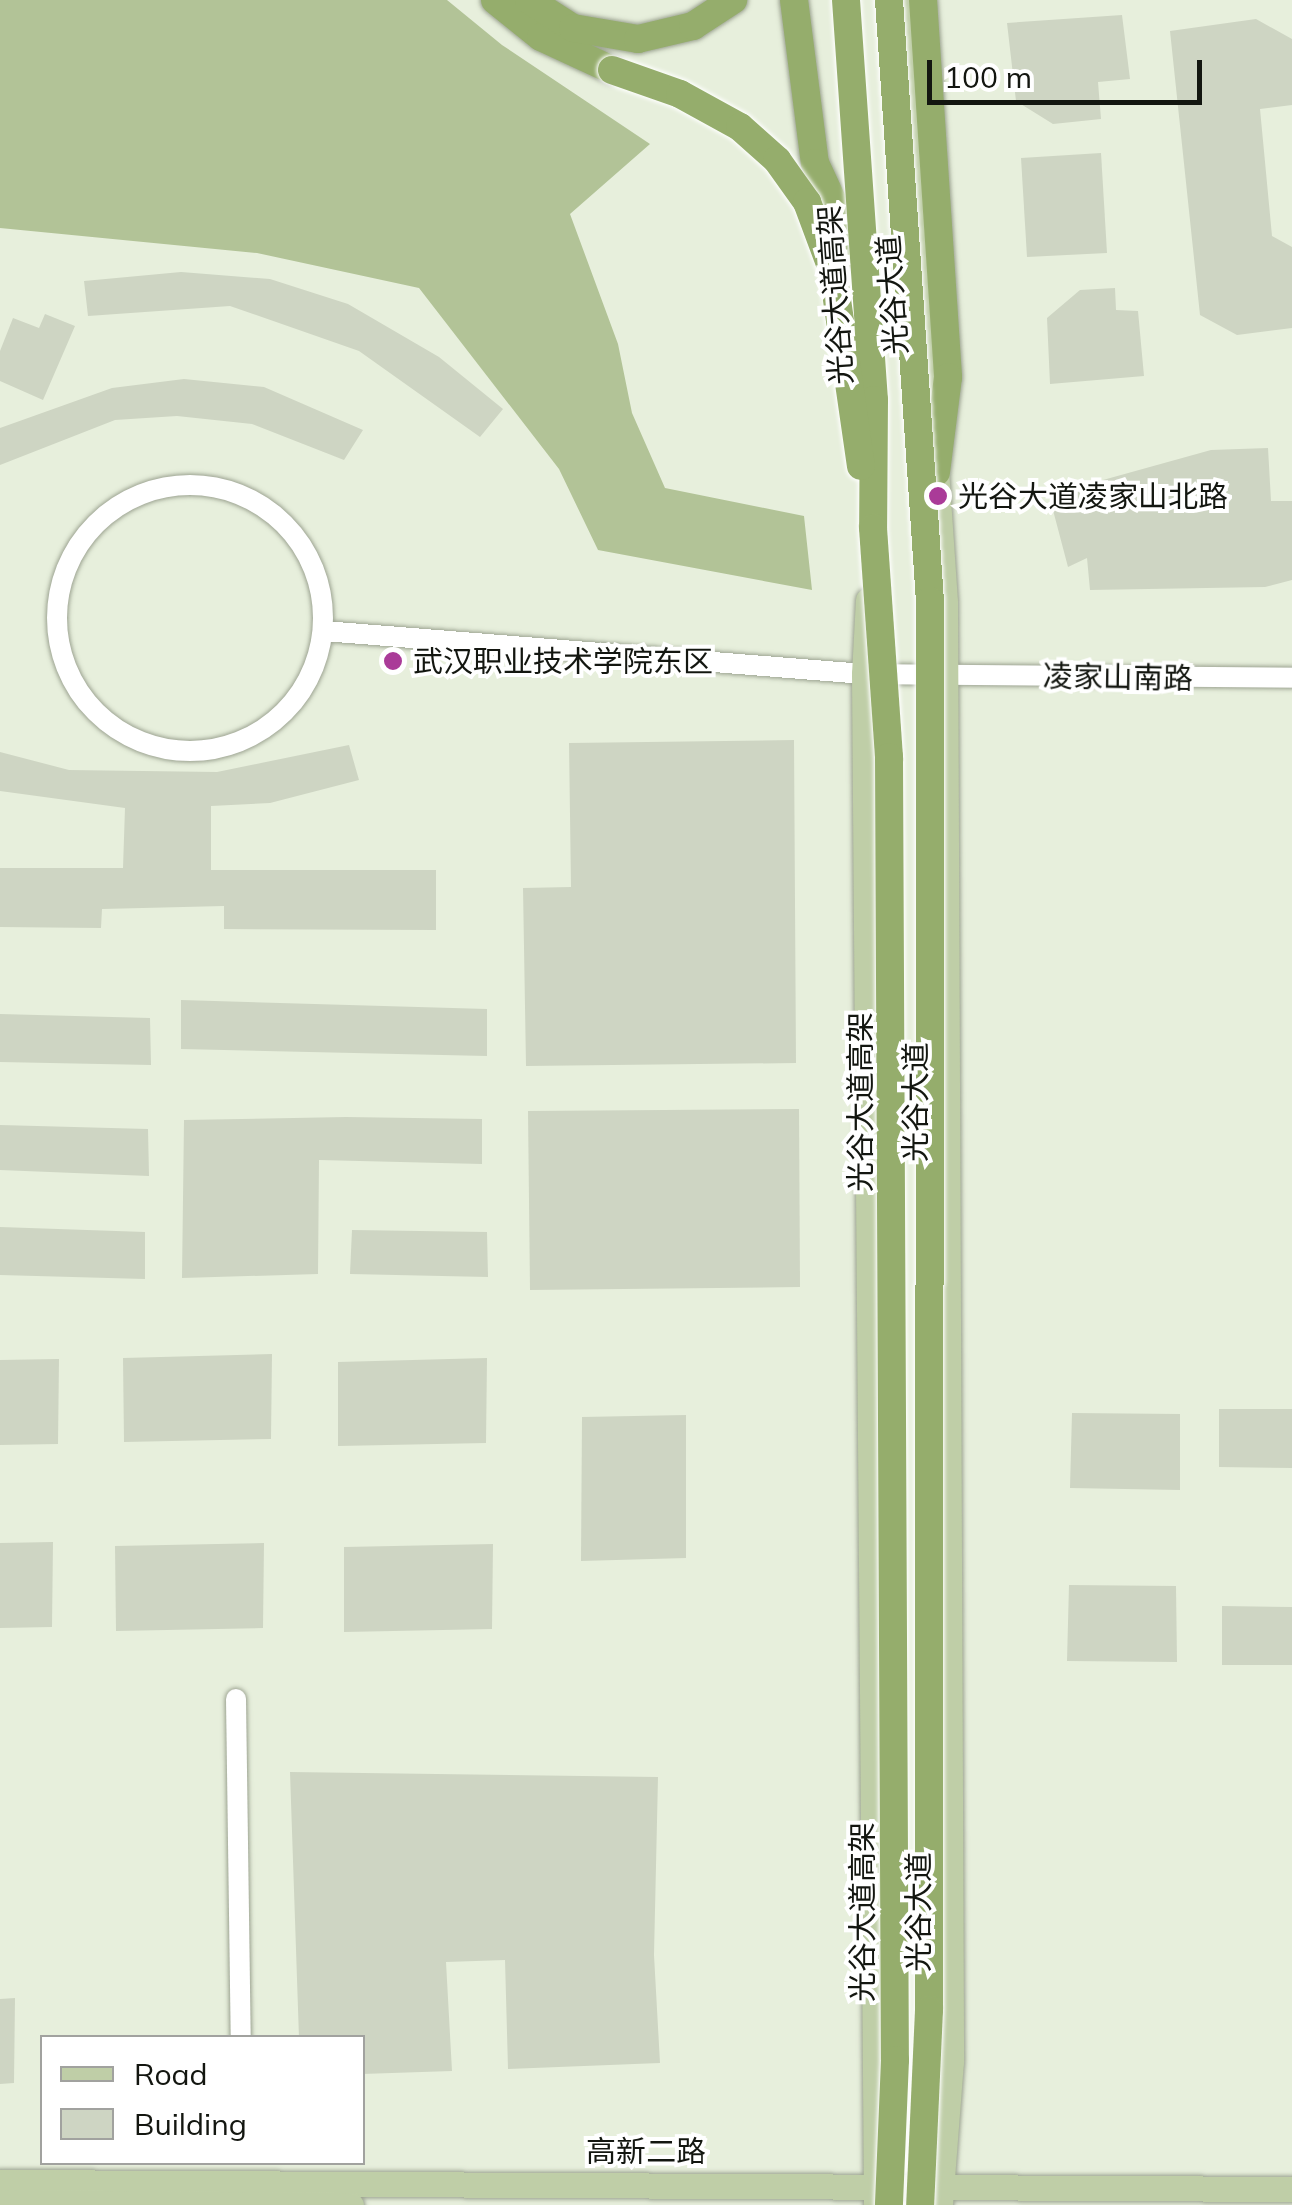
<!DOCTYPE html>
<html>
<head>
<meta charset="utf-8">
<style>
	body { margin:0 }
	#map { position:relative; width:1292px; height:2205px; overflow:hidden; background:#e7efdc; font-family:Mulish,"Noto Sans SC",sans-serif }
	div>[style] { position:absolute }
	.forest>* { inset:0; background:#b2c397 }
	.building>* { inset:0; background:#ced5c3 }
	.roads { filter:drop-shadow(0 0 2px #9da492) drop-shadow(0 0 2px #9da492) }
	.minor>* { height:20px; margin:-10px; padding:0 10px; transform-origin:10px; border-radius:10px; background:#fff }
	.minor>.ring { margin:-10px; padding:0; box-sizing:content-box; background:none; border:20px solid #fff; border-radius:50% }
	.major>* { height:25px; margin:-12.5px; padding:0 12.5px; transform-origin:12.5px; border-radius:12.5px; background:#bfcea7 }
	.highway>* { height:28px; margin:-14px; padding:0 14px; transform-origin:14px; border-radius:14px; background:#95ad6c }
	.bridges { filter:drop-shadow(0 0 2px #fff) drop-shadow(0 0 2px #fff) }
	.highway-bridge>* { height:28px; margin:-14px; padding:0 14px; transform-origin:14px; border-radius:14px; background:#95ad6c }
	.dots>* { width:28px; height:28px; translate:-50% -50%; box-sizing:border-box; border:5px solid #fff; border-radius:50% }
	span { translate:-50% -50%; white-space:nowrap; text-align:center; line-height:1.15; -webkit-text-stroke:8px #fff; paint-order:stroke }
	.street-label { font-size:30px; color:#131610 }
	.poi-label { font-size:30px; color:#131610 }
	.left { translate:0 -50%; text-align:left }
	.legend { position:absolute; left:40px; top:2035px; width:325px; height:130px; box-sizing:border-box; background:#fff; border:2px solid #a1a29f; margin:0; padding:12px 18px; list-style:none; font-size:30px; color:#131610 }
	.legend li { display:flex; align-items:center; gap:20px; height:50px }
	.legend b { width:50px; border:2px solid #a1a29f }
	.scale { position:absolute; left:927px; top:60px; width:275px; height:45px; box-sizing:border-box; border:5px solid #131610; border-top:0; padding-left:12px; font-size:30px; line-height:35px; white-space:nowrap; color:#131610; -webkit-text-stroke:8px #fff; paint-order:stroke }
</style>
</head>
<body>
<div id="map">
	<div class="forest">
		<i style="clip-path:polygon(0 0,447px 0,502px 45px,650px 144px,570px 214px,618px 344px,632px 413px,665px 488px,804px 516px,812px 590px,598px 550px,559px 469px,419px 288px,257px 253px,0 228px)"></i>
	</div>
	<div class="building">
		<i style="clip-path:polygon(1122px 15px,1130px 79px,1098px 82px,1101px 119px,1053px 124px,1016px 101px,1007px 23px)"></i>
		<i style="clip-path:polygon(1256px 19px,1292px 39px,1292px 105px,1260px 109px,1272px 236px,1292px 247px,1292px 328px,1237px 335px,1200px 315px,1170px 31px)"></i>
		<i style="clip-path:polygon(1101px 153px,1107px 253px,1027px 257px,1021px 158px)"></i>
		<i style="clip-path:polygon(181px 272px,270px 279px,348px 304px,439px 357px,503px 409px,480px 437px,359px 351px,230px 306px,88px 316px,84px 281px)"></i>
		<i style="clip-path:polygon(1115px 288px,1116px 310px,1138px 311px,1144px 376px,1050px 384px,1047px 318px,1080px 290px)"></i>
		<i style="clip-path:polygon(45px 314px,75px 326px,43px 400px,0 381px,0 351px,13px 318px,39px 328px)"></i>
		<i style="clip-path:polygon(184px 379px,264px 387px,363px 430px,344px 460px,252px 424px,177px 416px,115px 420px,0 465px,0 428px,112px 388px)"></i>
		<i style="clip-path:polygon(1268px 448px,1271px 501px,1292px 501px,1292px 580px,1265px 587px,1090px 590px,1087px 558px,1068px 567px,1049px 495px,1211px 450px)"></i>
		<i style="clip-path:polygon(794px 740px,796px 1063px,526px 1066px,523px 888px,571px 887px,569px 743px)"></i>
		<i style="clip-path:polygon(349px 745px,359px 780px,270px 803px,211px 806px,211px 870px,436px 870px,436px 930px,224px 929px,224px 906px,102px 909px,101px 928px,0 927px,0 868px,123px 868px,125px 808px,0 791px,0 752px,69px 770px,217px 772px)"></i>
		<i style="clip-path:polygon(181px 1000px,487px 1009px,487px 1056px,181px 1049px)"></i>
		<i style="clip-path:polygon(0 1014px,150px 1018px,151px 1065px,0 1062px)"></i>
		<i style="clip-path:polygon(799px 1109px,800px 1287px,530px 1290px,528px 1111px)"></i>
		<i style="clip-path:polygon(346px 1117px,482px 1119px,482px 1164px,319px 1160px,318px 1274px,182px 1278px,184px 1120px)"></i>
		<i style="clip-path:polygon(0 1125px,148px 1129px,149px 1176px,0 1170px)"></i>
		<i style="clip-path:polygon(0 1227px,145px 1232px,145px 1279px,0 1275px)"></i>
		<i style="clip-path:polygon(352px 1230px,487px 1232px,488px 1277px,350px 1274px)"></i>
		<i style="clip-path:polygon(272px 1354px,271px 1439px,124px 1442px,123px 1358px)"></i>
		<i style="clip-path:polygon(487px 1358px,486px 1443px,338px 1446px,338px 1362px)"></i>
		<i style="clip-path:polygon(59px 1359px,58px 1444px,0 1445px,0 1360px)"></i>
		<i style="clip-path:polygon(1219px 1409px,1292px 1409px,1292px 1468px,1219px 1467px)"></i>
		<i style="clip-path:polygon(1072px 1413px,1180px 1414px,1180px 1490px,1070px 1488px)"></i>
		<i style="clip-path:polygon(686px 1415px,686px 1558px,581px 1561px,582px 1417px)"></i>
		<i style="clip-path:polygon(53px 1542px,52px 1627px,0 1628px,0 1543px)"></i>
		<i style="clip-path:polygon(264px 1543px,263px 1628px,116px 1631px,115px 1546px)"></i>
		<i style="clip-path:polygon(493px 1544px,492px 1629px,344px 1632px,344px 1547px)"></i>
		<i style="clip-path:polygon(1069px 1585px,1176px 1586px,1177px 1662px,1067px 1661px)"></i>
		<i style="clip-path:polygon(1222px 1606px,1292px 1607px,1292px 1665px,1222px 1665px)"></i>
		<i style="clip-path:polygon(290px 1772px,658px 1777px,654px 1955px,660px 2063px,508px 2069px,505px 1960px,446px 1962px,452px 2071px,362px 2074px,362px 2038px,299px 2038px)"></i>
		<i style="clip-path:polygon(15px 1998px,14px 2083px,0 2084px,0 1999px)"></i>
	</div>
	<div class="roads">
		<div class="minor">
			<i class="ring" style="left:57px;top:485px;width:246px;height:246px"></i>
			<i style="left:324px;top:631px;width:542px;rotate:4.55deg"></i>
			<i style="left:864px;top:674px;width:428px;rotate:0.5deg"></i>
			<i style="left:236px;top:1699px;width:339px;rotate:89.2deg"></i>
		</div>
		<div class="major">
			<i style="left:904px;top:0;width:603px;rotate:86.1deg"></i>
			<i style="left:945px;top:602px;width:1459px;rotate:89.76deg"></i>
			<i style="left:951px;top:2061px;width:144px;rotate:94.4deg"></i>
			<i style="left:868px;top:600px;width:74px;rotate:93.1deg"></i>
			<i style="left:864px;top:674px;width:1531px;rotate:89.55deg"></i>
			<i style="left:0;top:2182px;width:1292px;rotate:0.31deg"></i>
			<i style="left:0;top:2202px;width:351px;rotate:0.5deg"></i>
		</div>
		<div class="highway">
			<i style="left:495px;top:0;width:59px;rotate:38.8deg"></i>
			<i style="left:541px;top:37px;width:78px;rotate:24.9deg"></i>
			<i style="left:529px;top:0;width:52px;rotate:32.5deg"></i>
			<i style="left:573px;top:28px;width:66px;rotate:9.6deg"></i>
			<i style="left:638px;top:39px;width:57px;rotate:-13.3deg"></i>
			<i style="left:693px;top:26px;width:48px;rotate:-33deg"></i>
			<i style="left:794px;top:0;width:164px;rotate:82.7deg"></i>
			<i style="left:815px;top:163px;width:102px;rotate:65.2deg"></i>
			<i style="left:923px;top:0;width:378px;rotate:86.2deg"></i>
			<i style="left:948px;top:377px;width:96px;rotate:97.2deg"></i>
		</div>
	</div>
	<div class="bridges">
		<div class="highway-bridge">
			<i style="left:846px;top:0;width:401px;rotate:86deg"></i>
			<i style="left:874px;top:400px;width:128px;rotate:90.4deg"></i>
			<i style="left:873px;top:528px;width:230px;rotate:86deg"></i>
			<i style="left:889px;top:757px;width:1303px;rotate:89.74deg"></i>
			<i style="left:895px;top:2060px;width:145px;rotate:92.4deg"></i>
			<i style="left:889px;top:0;width:602px;rotate:86.1deg"></i>
			<i style="left:930px;top:601px;width:1409px;rotate:90.04deg"></i>
			<i style="left:929px;top:2010px;width:195px;rotate:92.6deg"></i>
			<i style="left:612px;top:70px;width:72px;rotate:19.4deg"></i>
			<i style="left:680px;top:94px;width:68px;rotate:28.8deg"></i>
			<i style="left:740px;top:127px;width:50px;rotate:41.7deg"></i>
			<i style="left:777px;top:160px;width:52px;rotate:54.5deg"></i>
			<i style="left:807px;top:202px;width:75px;rotate:69.6deg"></i>
			<i style="left:833px;top:272px;width:196px;rotate:81.8deg"></i>
		</div>
	</div>
	<div class="dots">
		<i style="left:938px;top:496px;background:#aa3b98"></i>
		<i style="left:393px;top:661px;background:#aa3b98"></i>
	</div>
	<div class="street-label">
		<span style="left:835px;top:295px;rotate:-94deg">光谷大道高架</span>
		<span style="left:892px;top:295px;rotate:-94deg">光谷大道</span>
		<span style="left:1118px;top:677px;rotate:1deg">凌家山南路</span>
		<span style="left:860px;top:1102px;rotate:-90deg">光谷大道高架</span>
		<span style="left:915px;top:1102px;rotate:-90deg">光谷大道</span>
		<span style="left:862px;top:1912px;rotate:-90deg">光谷大道高架</span>
		<span style="left:918px;top:1912px;rotate:-90deg">光谷大道</span>
		<span style="left:646px;top:2151px">高新二路</span>
	</div>
	<div class="poi-label">
		<span class="left" style="left:958px;top:496px">光谷大道凌家山北路</span>
		<span class="left" style="left:413px;top:661px">武汉职业技术学院东区</span>
	</div>
	<ul class="legend">
	<li><b style="height:12px;background:#bfcea7"></b>Road</li>
	<li><b style="height:28px;background:#ced5c3"></b>Building</li>
	</ul>
	<div class="scale">100 m</div>
</div>
</body>
</html>
